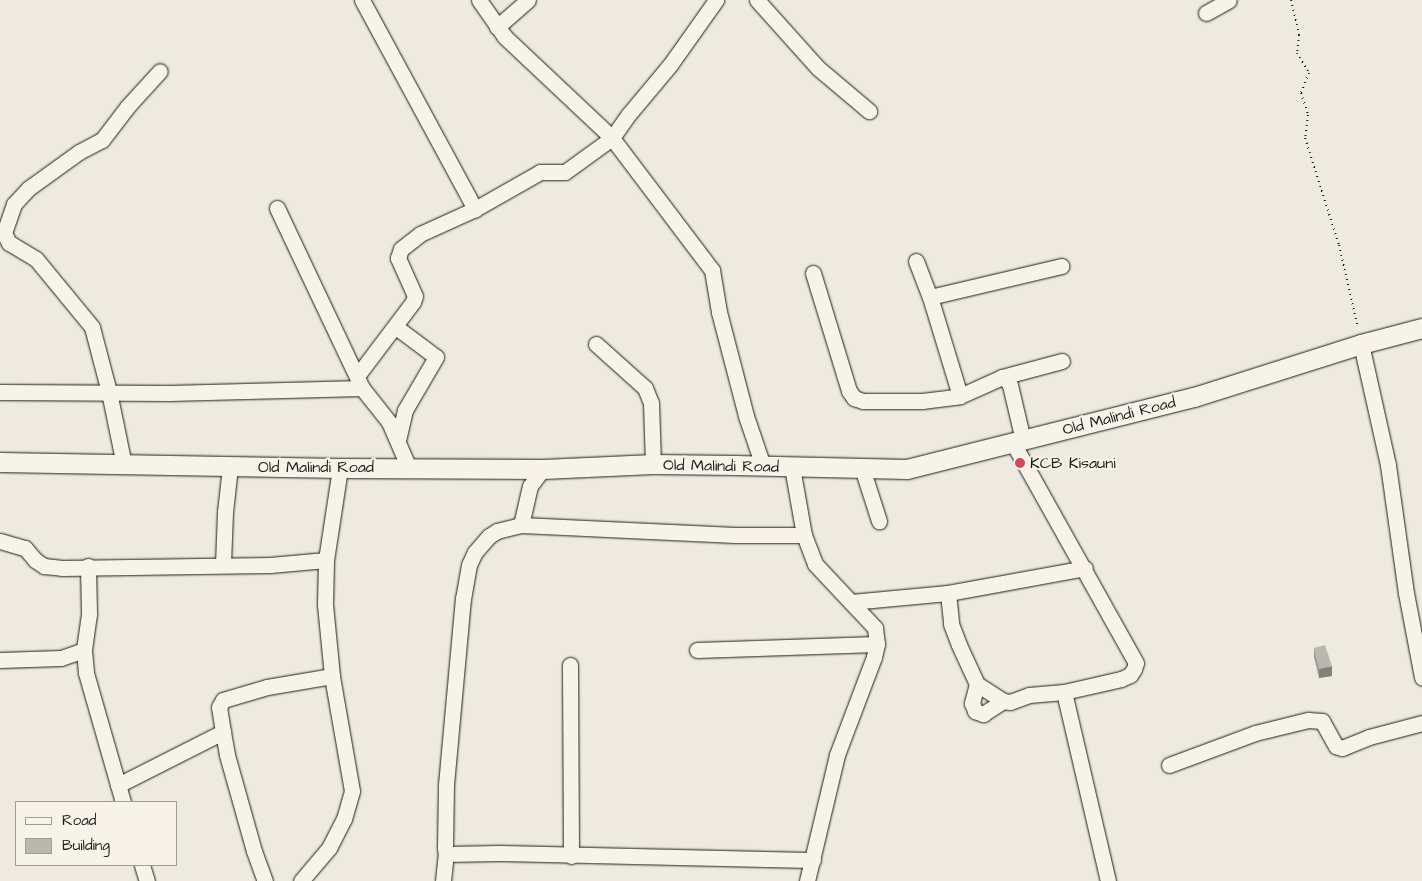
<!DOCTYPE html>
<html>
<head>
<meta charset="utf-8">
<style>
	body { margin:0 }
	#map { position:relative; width:1422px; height:881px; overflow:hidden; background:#eeeae0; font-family:"Architects Daughter",sans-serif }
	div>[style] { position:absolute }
	.path>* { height:2px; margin-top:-1px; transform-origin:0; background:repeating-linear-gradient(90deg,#1c1c1c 0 1px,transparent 0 5px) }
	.roads { filter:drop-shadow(0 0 1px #1c1c1c) drop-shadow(0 0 1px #1c1c1c) }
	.minor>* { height:15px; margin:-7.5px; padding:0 7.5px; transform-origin:7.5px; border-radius:7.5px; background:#f7f3e8 }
	.major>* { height:19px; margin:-9.5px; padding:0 9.5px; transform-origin:9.5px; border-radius:9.5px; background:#f7f3e8 }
	.wall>* { inset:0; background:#a09d96 }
	.shaded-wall>* { inset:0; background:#82807a }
	.building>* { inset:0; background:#bab7af }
	.dots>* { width:14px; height:14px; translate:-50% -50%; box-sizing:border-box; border:2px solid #f7f3e8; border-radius:50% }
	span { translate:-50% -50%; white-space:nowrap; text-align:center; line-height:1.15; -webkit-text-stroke:4px #f7f3e8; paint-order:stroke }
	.street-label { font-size:16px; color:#1c1c1c }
	.poi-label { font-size:16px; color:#1c1c1c }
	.left { translate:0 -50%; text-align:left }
	.legend { position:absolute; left:15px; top:801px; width:162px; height:65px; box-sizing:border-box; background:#f7f3e8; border:1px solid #9f9d96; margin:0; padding:6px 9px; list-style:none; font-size:15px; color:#1c1c1c }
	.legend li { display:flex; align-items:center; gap:10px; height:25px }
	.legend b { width:25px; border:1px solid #9f9d96 }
</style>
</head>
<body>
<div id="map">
	<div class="path">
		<i style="left:1291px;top:0;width:36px;rotate:77deg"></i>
		<i style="left:1299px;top:35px;width:18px;rotate:96deg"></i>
		<i style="left:1297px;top:53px;width:23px;rotate:59deg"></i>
		<i style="left:1309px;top:73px;width:22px;rotate:112deg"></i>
		<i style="left:1301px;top:93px;width:23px;rotate:72deg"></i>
		<i style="left:1308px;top:115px;width:23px;rotate:97deg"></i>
		<i style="left:1305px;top:138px;width:112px;rotate:72.4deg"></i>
		<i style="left:1339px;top:245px;width:85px;rotate:77.1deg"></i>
	</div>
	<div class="roads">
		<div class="minor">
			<i style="left:362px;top:0;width:238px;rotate:61.6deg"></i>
			<i style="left:479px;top:0;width:45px;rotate:54.9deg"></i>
			<i style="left:505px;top:37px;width:147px;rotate:43.3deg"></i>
			<i style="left:612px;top:138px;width:166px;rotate:52.9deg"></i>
			<i style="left:712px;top:270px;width:43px;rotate:80.5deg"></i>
			<i style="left:719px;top:312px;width:107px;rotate:75.4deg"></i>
			<i style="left:746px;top:416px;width:53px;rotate:71.2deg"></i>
			<i style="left:757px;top:0;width:91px;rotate:48.1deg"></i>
			<i style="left:818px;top:68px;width:67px;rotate:40.1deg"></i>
			<i style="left:1206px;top:13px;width:26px;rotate:-29deg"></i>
			<i style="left:497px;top:27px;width:41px;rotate:-41.1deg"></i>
			<i style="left:277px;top:208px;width:199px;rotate:64.7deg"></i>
			<i style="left:362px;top:388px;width:43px;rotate:51.5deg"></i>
			<i style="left:389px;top:422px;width:48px;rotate:66.6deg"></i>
			<i style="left:916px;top:261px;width:39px;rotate:69deg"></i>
			<i style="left:930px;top:297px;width:103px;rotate:73.1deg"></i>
			<i style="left:813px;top:273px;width:123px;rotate:73deg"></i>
			<i style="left:849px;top:391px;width:9px;rotate:54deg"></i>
			<i style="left:854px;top:398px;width:9px;rotate:18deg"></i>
			<i style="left:863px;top:401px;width:59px"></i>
			<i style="left:922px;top:401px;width:38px;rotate:-7deg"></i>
			<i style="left:960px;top:396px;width:46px;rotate:-24.3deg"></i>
			<i style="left:1002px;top:377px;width:6px;rotate:31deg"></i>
			<i style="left:1007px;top:380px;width:6px;rotate:59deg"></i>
			<i style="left:1010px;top:385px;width:57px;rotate:76.7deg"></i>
			<i style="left:930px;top:297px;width:135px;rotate:-13.3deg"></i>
			<i style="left:396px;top:327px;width:50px;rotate:36.9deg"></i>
			<i style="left:436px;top:357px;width:61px;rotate:120.3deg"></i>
			<i style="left:405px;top:410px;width:31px;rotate:103deg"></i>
			<i style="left:596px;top:344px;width:66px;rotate:41.9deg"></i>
			<i style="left:645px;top:388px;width:16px;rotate:68deg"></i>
			<i style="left:651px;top:403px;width:61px;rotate:88.1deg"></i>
			<i style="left:1361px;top:344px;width:124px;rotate:77.4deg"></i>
			<i style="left:1388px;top:465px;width:129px;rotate:82deg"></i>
			<i style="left:1406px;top:593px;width:86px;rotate:79.2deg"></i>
			<i style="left:357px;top:376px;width:93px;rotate:-52.9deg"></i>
			<i style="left:413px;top:302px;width:6px;rotate:-72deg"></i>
			<i style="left:415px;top:296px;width:42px;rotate:-114.1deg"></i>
			<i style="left:398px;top:258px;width:9px;rotate:-72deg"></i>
			<i style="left:401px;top:249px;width:24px;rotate:-38deg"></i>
			<i style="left:420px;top:234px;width:60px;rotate:-24.4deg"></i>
			<i style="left:475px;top:209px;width:75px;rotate:-29.6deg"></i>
			<i style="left:540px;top:172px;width:25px"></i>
			<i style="left:565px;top:172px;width:58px;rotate:-35.9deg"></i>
			<i style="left:612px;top:138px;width:29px;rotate:-55deg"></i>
			<i style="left:629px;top:114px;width:64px;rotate:-50.1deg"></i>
			<i style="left:670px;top:65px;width:80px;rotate:-54.7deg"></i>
			<i style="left:1002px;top:377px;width:62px;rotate:-14.9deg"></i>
			<i style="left:0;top:392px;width:169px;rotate:0.3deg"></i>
			<i style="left:169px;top:393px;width:193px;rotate:-1.5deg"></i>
			<i style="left:124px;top:465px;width:75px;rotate:-101.6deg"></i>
			<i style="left:109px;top:392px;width:67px;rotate:-104.7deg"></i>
			<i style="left:92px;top:327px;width:88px;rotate:-129.5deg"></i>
			<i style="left:36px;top:259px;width:31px;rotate:-149deg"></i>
			<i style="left:9px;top:243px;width:11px;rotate:-117deg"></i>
			<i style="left:4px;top:233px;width:31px;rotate:-71deg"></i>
			<i style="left:14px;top:204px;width:22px;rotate:-47deg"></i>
			<i style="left:29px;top:188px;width:62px;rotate:-35.8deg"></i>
			<i style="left:79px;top:152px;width:26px;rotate:-28deg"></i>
			<i style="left:102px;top:140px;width:43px;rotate:-52.6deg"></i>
			<i style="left:128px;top:106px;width:47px;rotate:-47.6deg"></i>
			<i style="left:792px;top:467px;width:69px;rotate:80deg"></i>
			<i style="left:804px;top:535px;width:31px;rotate:69deg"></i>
			<i style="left:815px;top:564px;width:88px;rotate:46.8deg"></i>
			<i style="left:875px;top:628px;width:16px;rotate:83deg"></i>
			<i style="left:877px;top:644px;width:13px;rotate:103deg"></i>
			<i style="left:874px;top:657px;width:105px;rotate:110.7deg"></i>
			<i style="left:837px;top:755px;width:130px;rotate:103.4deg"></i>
			<i style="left:862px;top:468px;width:56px;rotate:72.2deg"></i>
			<i style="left:521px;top:525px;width:40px;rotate:-77deg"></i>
			<i style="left:530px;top:486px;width:21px;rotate:-53deg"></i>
			<i style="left:804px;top:535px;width:69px;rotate:180deg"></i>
			<i style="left:735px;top:535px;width:214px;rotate:-177.3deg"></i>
			<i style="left:521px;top:525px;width:25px;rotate:166deg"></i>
			<i style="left:497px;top:531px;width:9px;rotate:148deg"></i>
			<i style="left:489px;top:536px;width:21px;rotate:131deg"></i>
			<i style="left:475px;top:552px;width:14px;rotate:115deg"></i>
			<i style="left:469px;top:565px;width:34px;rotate:100deg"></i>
			<i style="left:463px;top:598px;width:188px;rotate:95.2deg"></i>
			<i style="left:446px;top:785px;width:63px;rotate:90.9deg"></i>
			<i style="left:445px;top:848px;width:6px;rotate:81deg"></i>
			<i style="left:446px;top:854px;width:52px;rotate:-1.1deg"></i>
			<i style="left:498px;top:853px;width:315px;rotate:1.3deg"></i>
			<i style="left:0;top:541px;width:26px;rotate:16deg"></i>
			<i style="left:25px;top:548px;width:16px;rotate:50deg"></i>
			<i style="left:35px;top:560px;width:11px;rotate:34deg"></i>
			<i style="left:44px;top:566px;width:18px;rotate:6deg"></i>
			<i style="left:62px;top:568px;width:208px;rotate:-0.8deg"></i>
			<i style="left:270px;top:565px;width:56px;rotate:-5.1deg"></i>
			<i style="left:223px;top:564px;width:52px;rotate:-87.8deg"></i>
			<i style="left:225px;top:512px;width:45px;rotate:-83.7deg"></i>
			<i style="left:88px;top:566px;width:48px;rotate:88.8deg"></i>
			<i style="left:89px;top:614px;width:36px;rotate:98deg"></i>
			<i style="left:84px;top:650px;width:23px;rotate:85deg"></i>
			<i style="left:86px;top:673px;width:134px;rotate:74deg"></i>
			<i style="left:948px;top:593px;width:31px;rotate:84deg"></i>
			<i style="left:951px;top:624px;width:22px;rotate:69deg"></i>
			<i style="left:959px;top:645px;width:43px;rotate:65.2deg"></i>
			<i style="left:977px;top:684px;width:31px;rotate:33deg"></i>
			<i style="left:1003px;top:701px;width:7px;rotate:8deg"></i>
			<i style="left:1010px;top:702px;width:20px;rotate:-20deg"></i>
			<i style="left:1029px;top:695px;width:35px;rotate:-5deg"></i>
			<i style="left:1064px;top:692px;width:58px;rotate:-12.8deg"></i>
			<i style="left:1121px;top:679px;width:10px;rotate:-24deg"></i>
			<i style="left:1130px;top:675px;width:7px;rotate:-56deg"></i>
			<i style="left:1134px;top:669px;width:6px;rotate:-72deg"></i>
			<i style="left:1136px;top:663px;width:252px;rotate:-119.2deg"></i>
			<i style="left:851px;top:602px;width:97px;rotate:-5.3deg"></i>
			<i style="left:948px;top:593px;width:139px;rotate:-10.3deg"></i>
			<i style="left:697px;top:650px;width:180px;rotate:-1.9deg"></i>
			<i style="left:0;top:660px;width:61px;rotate:-1.9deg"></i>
			<i style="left:61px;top:658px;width:24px;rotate:-19deg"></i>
			<i style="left:570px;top:665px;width:191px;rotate:89.7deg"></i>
			<i style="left:977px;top:684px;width:20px;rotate:105deg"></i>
			<i style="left:972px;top:703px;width:9px;rotate:69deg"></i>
			<i style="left:975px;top:711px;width:9px;rotate:21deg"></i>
			<i style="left:983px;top:714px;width:24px;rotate:-33deg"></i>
			<i style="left:1064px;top:692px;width:194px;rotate:76.9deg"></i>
			<i style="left:223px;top:732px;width:23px;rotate:80deg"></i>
			<i style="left:227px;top:755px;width:100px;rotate:74.3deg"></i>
			<i style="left:254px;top:851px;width:32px;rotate:70deg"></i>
			<i style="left:1169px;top:765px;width:92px;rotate:-20.4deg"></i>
			<i style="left:1255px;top:733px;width:55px;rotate:-13.8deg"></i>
			<i style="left:1308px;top:720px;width:14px;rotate:4deg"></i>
			<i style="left:1322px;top:721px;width:29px;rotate:61deg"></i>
			<i style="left:1336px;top:746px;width:6px;rotate:18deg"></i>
			<i style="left:1342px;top:748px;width:29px;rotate:-22deg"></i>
			<i style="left:1369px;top:737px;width:55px;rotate:-14.8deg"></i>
			<i style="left:118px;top:785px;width:118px;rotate:-26.8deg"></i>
			<i style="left:223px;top:732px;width:25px;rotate:-99deg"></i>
			<i style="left:219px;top:707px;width:8px;rotate:-60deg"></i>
			<i style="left:223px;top:700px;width:46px;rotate:-16.5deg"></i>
			<i style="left:267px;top:687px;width:66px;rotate:-9.6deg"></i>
			<i style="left:142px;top:865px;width:17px;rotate:73deg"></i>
			<i style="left:301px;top:881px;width:43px;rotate:-49.7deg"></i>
			<i style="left:329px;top:848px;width:33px;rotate:-63deg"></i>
			<i style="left:344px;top:819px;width:29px;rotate:-74deg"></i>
			<i style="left:352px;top:791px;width:117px;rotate:-99.9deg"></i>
			<i style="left:332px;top:676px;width:71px;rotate:-95.6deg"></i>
			<i style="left:325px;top:605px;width:45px;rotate:-88.7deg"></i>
			<i style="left:326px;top:560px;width:93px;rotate:-81.3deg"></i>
			<i style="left:443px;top:881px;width:27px;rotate:-84deg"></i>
		</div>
		<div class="major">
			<i style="left:0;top:462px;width:340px;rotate:1deg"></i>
			<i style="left:340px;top:468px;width:203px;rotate:0.3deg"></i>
			<i style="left:543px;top:469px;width:110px;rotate:-2.6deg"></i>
			<i style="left:653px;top:464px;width:82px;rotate:0.7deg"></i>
			<i style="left:735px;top:465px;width:172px;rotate:1.3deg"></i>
			<i style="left:907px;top:469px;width:296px;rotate:-14.1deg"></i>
			<i style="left:1194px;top:397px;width:175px;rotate:-17.6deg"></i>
			<i style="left:1361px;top:344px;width:63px;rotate:-14.7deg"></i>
		</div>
	</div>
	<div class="wall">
		<i style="clip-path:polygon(1314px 648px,1332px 676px,1319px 678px,1314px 657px)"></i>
	</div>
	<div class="shaded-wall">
		<i style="clip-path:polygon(1332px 666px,1332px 676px,1319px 678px,1319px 669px)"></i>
	</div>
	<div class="building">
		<i style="clip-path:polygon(1325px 645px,1332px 666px,1319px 669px,1314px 648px)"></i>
	</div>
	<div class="dots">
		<i style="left:1020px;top:463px;background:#d1495b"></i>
	</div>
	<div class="street-label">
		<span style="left:1119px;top:416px;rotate:-14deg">Old Malindi Road</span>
		<span style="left:721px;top:466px;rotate:1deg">Old Malindi Road</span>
		<span style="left:316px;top:467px">Old Malindi Road</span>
	</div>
	<div class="poi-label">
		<span class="left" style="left:1030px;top:463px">KCB Kisauni</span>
	</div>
	<ul class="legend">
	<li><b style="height:6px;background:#f7f3e8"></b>Road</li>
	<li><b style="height:14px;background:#bab7af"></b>Building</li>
	</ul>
</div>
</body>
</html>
